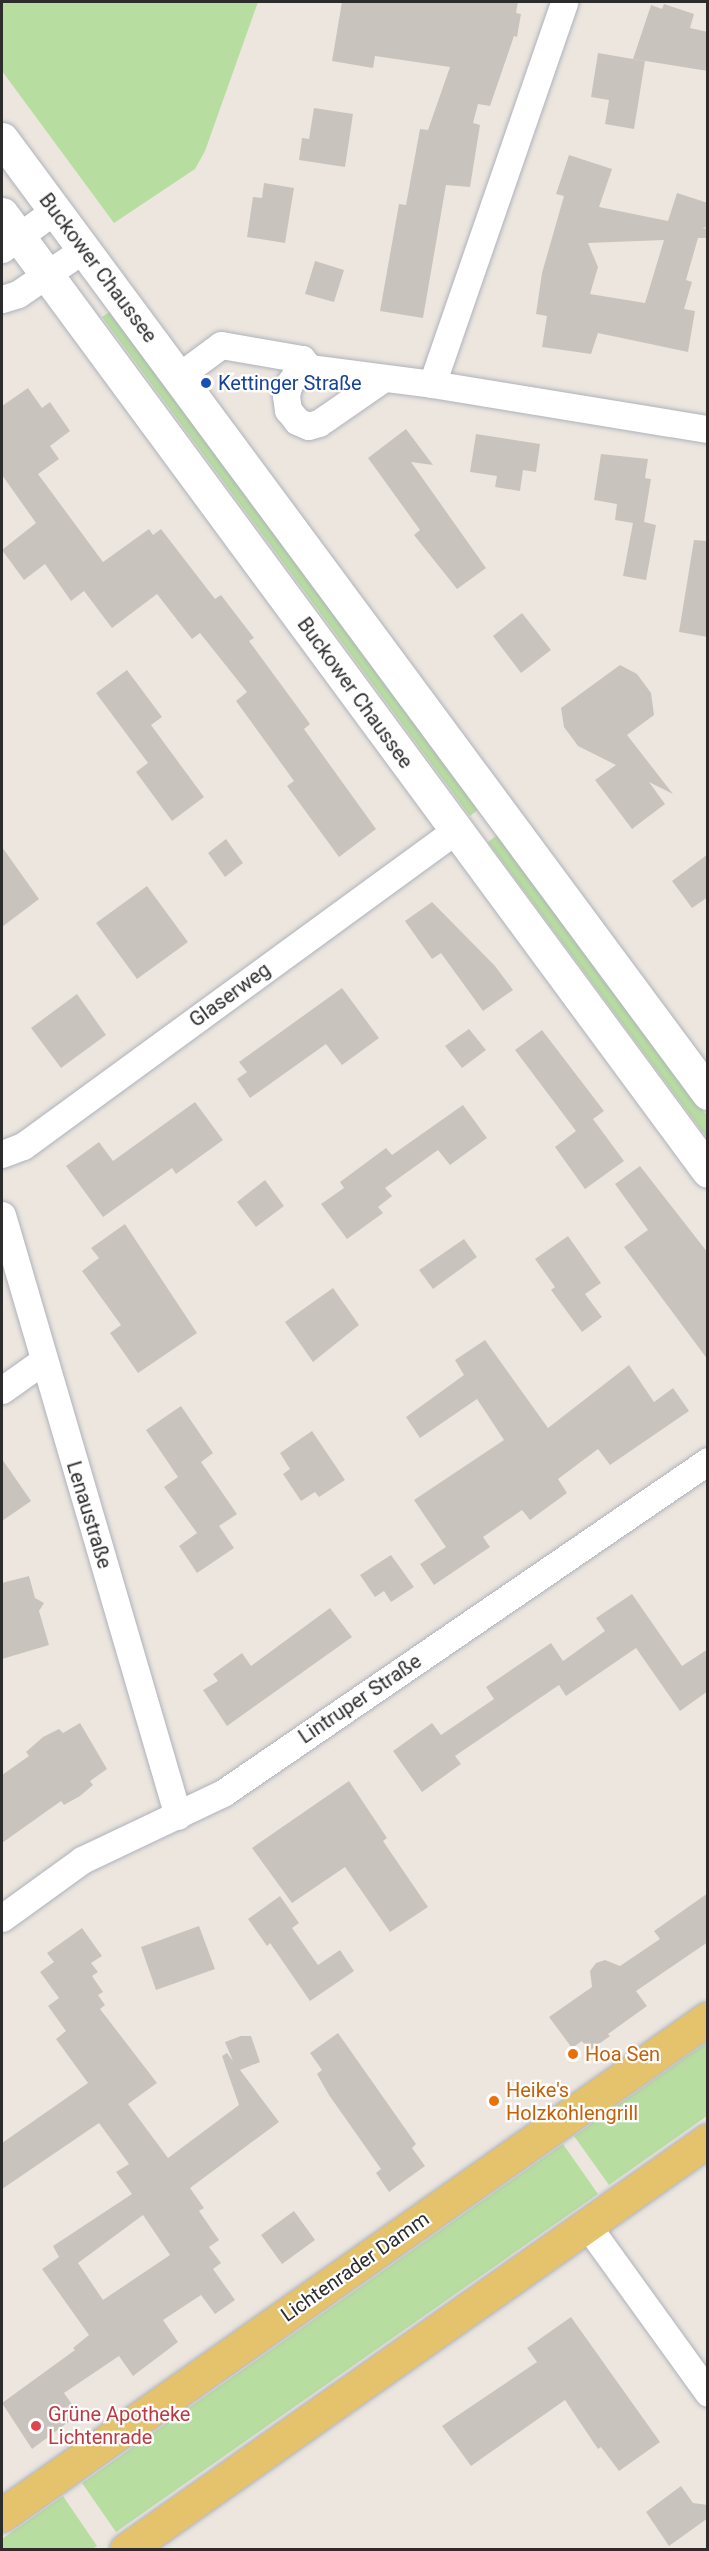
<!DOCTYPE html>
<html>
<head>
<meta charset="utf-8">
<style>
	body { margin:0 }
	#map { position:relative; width:709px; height:2551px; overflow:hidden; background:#ece6df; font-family:Roboto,sans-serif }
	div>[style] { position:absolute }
	.green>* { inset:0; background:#b8dda1 }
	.building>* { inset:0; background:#c8c4bd }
	.roads { filter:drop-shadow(0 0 2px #afb2bb) drop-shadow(0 0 2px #afb2bb) }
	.street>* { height:27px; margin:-13.5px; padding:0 13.5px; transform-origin:13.5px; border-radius:13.5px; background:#fff }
	.secondary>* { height:33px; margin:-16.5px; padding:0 16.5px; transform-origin:16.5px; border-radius:16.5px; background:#fff }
	.primary>* { height:33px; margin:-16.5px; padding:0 16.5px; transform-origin:16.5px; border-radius:16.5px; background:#e4c36c }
	.dots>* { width:16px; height:16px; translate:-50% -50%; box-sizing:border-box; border:3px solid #fff; border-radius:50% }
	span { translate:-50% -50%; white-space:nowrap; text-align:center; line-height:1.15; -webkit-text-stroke:4.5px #fff; paint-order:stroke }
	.street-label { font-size:20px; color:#2c2c2c }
	.transit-label { font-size:20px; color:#164399 }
	.left { translate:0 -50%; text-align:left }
	.food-label { font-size:20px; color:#c56008 }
	.health-label { font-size:20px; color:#be3a42 }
	.frame { position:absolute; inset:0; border:3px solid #2c2c2c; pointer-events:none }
</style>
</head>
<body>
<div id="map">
	<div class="green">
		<i style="clip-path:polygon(2px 2px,258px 2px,205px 151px,195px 169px,114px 223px,2px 71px)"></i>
		<i style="clip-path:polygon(112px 310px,480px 808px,470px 816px,102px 317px)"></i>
		<i style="clip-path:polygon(500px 833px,707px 1116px,707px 1138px,488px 842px)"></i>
		<i style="clip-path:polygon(707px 2042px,707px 2116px,609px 2185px,574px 2136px)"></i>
		<i style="clip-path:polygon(563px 2144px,598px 2194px,116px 2532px,82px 2483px)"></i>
		<i style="clip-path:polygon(63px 2496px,97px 2546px,91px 2550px,2px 2549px,2px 2539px)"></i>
	</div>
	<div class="building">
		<i style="clip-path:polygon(342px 2px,518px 2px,516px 13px,521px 14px,517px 37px,514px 36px,490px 106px,478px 104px,473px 123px,480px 125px,470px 187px,446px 185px,423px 318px,380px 311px,399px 204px,406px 205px,420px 129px,428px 130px,450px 67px,375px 56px,373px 68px,332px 61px)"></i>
		<i style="clip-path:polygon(664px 4px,694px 14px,690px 28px,708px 32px,708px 71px,633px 59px,651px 5px,662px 9px)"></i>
		<i style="clip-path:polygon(598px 53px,645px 61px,634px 129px,605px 124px,609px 100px,591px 97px)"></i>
		<i style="clip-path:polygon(314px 108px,353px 114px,345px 167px,299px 160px,302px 138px,309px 139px)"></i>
		<i style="clip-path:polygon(evenodd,569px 155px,612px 169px,599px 207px,668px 221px,677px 193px,708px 203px,708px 227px,702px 228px,708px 229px,708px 238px,698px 238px,686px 280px,692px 282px,684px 309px,695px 311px,688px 352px,598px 333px,591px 354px,542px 347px,547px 316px,536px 314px,542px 273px,564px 196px,556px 194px,569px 155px,664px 240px,645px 303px,590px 294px,598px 267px,588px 243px,664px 240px)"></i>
		<i style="clip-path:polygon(264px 183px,294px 188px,285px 243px,247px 237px,253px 197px,262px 198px)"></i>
		<i style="clip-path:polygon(315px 261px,344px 270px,334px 302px,305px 294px)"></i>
		<i style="clip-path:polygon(28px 388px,42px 408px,50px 402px,70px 431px,50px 446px,59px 459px,38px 474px,103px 562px,149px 529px,153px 535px,161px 529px,215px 599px,221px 595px,254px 638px,249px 641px,310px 724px,304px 729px,376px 829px,339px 857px,287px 786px,294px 781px,236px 701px,247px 692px,200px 633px,192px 639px,157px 594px,112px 628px,84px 591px,71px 601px,45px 564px,24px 580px,2px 550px,36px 523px,2px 475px,2px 406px)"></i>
		<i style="clip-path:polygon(406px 429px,433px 465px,411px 462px,486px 568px,457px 589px,414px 535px,420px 530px,368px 458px)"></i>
		<i style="clip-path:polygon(476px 434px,540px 444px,536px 472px,523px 470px,520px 491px,495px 487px,497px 476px,470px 472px)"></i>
		<i style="clip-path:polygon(601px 454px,648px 459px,645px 478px,651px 479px,644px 522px,656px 525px,646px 580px,623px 576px,633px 523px,615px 520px,617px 504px,594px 500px)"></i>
		<i style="clip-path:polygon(694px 540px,708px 541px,708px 637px,679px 632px)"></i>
		<i style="clip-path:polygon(522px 613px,551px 650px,521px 673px,493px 636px)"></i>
		<i style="clip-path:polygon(620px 665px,637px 674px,651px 693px,654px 715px,627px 735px,673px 794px,649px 782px,665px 804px,632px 829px,595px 780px,616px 765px,578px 746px,564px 727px,561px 708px)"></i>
		<i style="clip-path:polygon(127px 670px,162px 717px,151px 725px,204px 797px,172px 821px,136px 772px,148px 763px,96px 693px)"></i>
		<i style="clip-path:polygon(226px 839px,243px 863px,225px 877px,208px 853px)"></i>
		<i style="clip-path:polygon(2px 847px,39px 899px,2px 927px)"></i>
		<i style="clip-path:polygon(708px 854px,708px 897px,692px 908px,672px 881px)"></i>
		<i style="clip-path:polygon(147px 886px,188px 942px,137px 979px,96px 923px)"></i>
		<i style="clip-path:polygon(432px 902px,495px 966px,513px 990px,483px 1011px,441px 953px,432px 959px,405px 921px)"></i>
		<i style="clip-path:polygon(342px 988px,379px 1038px,342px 1065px,326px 1044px,250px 1098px,237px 1079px,247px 1072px,239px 1062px)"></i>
		<i style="clip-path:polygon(77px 994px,106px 1035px,61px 1068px,31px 1028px)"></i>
		<i style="clip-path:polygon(469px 1029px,486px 1050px,462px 1068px,445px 1046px)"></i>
		<i style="clip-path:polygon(542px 1030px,604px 1111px,593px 1119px,624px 1161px,585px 1189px,555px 1147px,576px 1131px,515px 1050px)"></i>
		<i style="clip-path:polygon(195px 1102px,223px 1140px,176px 1174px,172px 1168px,103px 1217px,66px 1166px,99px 1142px,113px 1161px)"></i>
		<i style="clip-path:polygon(463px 1105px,487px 1138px,450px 1165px,438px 1150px,385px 1188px,392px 1196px,378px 1207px,383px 1213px,347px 1239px,321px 1204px,344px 1188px,340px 1182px,386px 1148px,392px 1155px)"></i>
		<i style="clip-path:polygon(640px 1166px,708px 1253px,708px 1360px,624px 1247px,648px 1230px,615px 1184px)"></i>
		<i style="clip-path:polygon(265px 1180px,284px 1206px,256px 1227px,237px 1202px)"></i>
		<i style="clip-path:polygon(125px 1224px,197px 1333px,138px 1373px,110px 1333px,121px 1325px,82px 1271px,99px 1258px,91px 1248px)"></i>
		<i style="clip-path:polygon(568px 1236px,601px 1283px,585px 1294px,602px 1317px,582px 1332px,551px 1290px,555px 1287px,535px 1259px)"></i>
		<i style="clip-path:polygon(464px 1239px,477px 1257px,433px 1289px,419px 1270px)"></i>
		<i style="clip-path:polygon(333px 1288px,359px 1325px,313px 1362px,285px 1322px)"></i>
		<i style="clip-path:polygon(485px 1340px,548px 1428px,629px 1365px,654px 1402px,673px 1388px,689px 1411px,610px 1465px,598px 1449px,558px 1479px,567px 1493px,530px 1520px,522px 1510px,483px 1537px,490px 1547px,434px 1585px,420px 1564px,446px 1547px,414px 1500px,504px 1440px,477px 1399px,420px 1438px,406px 1417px,464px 1375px,455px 1360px)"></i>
		<i style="clip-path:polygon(181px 1406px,213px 1453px,201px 1462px,237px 1514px,219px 1526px,234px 1548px,197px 1573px,179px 1546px,197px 1533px,164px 1487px,178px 1477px,146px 1430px)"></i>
		<i style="clip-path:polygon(312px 1431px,345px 1480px,319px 1497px,315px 1492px,301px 1501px,283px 1474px,290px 1469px,280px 1453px)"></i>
		<i style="clip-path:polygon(2px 1459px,31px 1501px,2px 1521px)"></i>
		<i style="clip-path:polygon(391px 1555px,414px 1587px,391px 1602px,384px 1591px,375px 1597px,360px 1575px)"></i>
		<i style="clip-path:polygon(29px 1576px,35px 1598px,44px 1603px,39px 1611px,49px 1645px,2px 1659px,2px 1583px)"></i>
		<i style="clip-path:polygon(632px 1594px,682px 1666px,708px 1649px,708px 1691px,680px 1711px,636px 1648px,566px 1696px,559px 1685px,455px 1756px,461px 1764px,422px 1792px,393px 1751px,432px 1723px,441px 1735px,494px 1699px,486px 1687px,551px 1643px,563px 1661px,605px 1631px,596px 1618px)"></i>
		<i style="clip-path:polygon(330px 1608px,352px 1637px,227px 1726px,203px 1690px,218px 1681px,213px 1674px,242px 1653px,251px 1666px)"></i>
		<i style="clip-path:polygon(80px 1723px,107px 1769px,90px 1781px,93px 1785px,80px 1796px,64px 1805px,61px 1801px,2px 1843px,2px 1775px,29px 1756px,26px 1752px,43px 1737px,59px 1729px,63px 1733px)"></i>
		<i style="clip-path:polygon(349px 1781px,387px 1838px,383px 1841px,428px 1907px,390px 1932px,345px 1867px,292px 1903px,252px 1848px)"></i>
		<i style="clip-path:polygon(708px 1893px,708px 1942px,636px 1991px,647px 2006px,608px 2034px,610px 2036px,589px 2051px,582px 2041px,572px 2048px,549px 2017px,592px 1987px,590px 1971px,596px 1963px,605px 1960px,620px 1966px,660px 1939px,654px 1931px)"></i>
		<i style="clip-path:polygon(280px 1896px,299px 1923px,292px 1928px,318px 1965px,340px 1950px,354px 1971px,310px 2001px,270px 1943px,267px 1946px,248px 1919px)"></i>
		<i style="clip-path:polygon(199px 1926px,215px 1969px,156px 1990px,141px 1947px)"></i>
		<i style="clip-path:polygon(evenodd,82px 1928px,102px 1956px,91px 1963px,98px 1972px,92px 1976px,103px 1992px,98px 1995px,105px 2005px,100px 2009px,157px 2083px,128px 2104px,168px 2158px,239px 2105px,222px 2056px,227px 2053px,233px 2061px,225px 2042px,241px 2036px,251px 2036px,260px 2062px,240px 2070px,279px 2122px,190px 2188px,204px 2208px,199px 2211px,219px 2240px,209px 2247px,221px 2263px,213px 2269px,235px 2300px,215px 2314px,201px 2295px,163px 2320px,178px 2342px,133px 2376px,119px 2356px,64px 2393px,79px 2414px,32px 2449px,2px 2403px,75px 2350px,73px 2348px,89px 2335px,42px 2269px,59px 2257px,53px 2246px,132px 2194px,116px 2172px,129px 2164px,99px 2123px,2px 2189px,2px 2143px,88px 2083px,56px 2039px,66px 2031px,48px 2006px,59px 1998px,40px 1972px,54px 1962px,47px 1953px,82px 1928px,143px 2215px,170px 2255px,103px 2300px,78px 2263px,143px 2215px)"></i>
		<i style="clip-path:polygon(338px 2033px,416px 2144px,412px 2148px,425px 2166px,389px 2192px,376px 2173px,381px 2169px,329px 2095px,317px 2074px,322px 2070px,310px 2053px)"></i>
		<i style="clip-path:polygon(294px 2211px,315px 2240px,282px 2264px,261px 2235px)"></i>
		<i style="clip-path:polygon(571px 2317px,660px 2442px,619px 2471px,601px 2447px,598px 2449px,565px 2400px,471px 2466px,442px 2426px,537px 2362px,527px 2348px)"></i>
		<i style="clip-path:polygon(681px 2486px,693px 2503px,708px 2505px,708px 2518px,669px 2546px,646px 2512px)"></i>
	</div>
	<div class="roads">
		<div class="street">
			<i style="left:2px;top:249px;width:66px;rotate:-36.3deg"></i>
			<i style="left:2px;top:299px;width:17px;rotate:-17deg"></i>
			<i style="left:18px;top:294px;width:80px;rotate:-34.3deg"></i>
			<i style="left:179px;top:376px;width:52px;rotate:-36.4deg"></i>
			<i style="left:221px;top:345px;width:82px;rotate:9.8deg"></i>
			<i style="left:302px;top:359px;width:11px;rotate:52deg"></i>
			<i style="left:384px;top:378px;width:79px;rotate:145.3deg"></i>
			<i style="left:319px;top:423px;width:11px;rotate:165deg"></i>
			<i style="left:308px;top:426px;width:12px;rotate:-156deg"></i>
			<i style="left:297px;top:421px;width:14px;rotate:-129deg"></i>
			<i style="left:288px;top:410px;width:15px;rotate:-98deg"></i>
			<i style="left:286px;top:395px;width:11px;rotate:-75deg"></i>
			<i style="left:289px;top:384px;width:12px;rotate:-55deg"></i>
			<i style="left:296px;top:374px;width:14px;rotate:-25deg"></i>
			<i style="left:309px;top:368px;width:124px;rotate:7.4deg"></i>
			<i style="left:432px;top:384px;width:280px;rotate:9.3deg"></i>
			<i style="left:432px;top:384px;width:404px;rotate:-70.9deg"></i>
			<i style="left:2px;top:1154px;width:22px;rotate:-21deg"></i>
			<i style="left:23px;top:1146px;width:536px;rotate:-36.12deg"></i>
			<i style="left:2px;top:1215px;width:626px;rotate:73.68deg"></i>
			<i style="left:2px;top:1390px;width:50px;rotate:-35.3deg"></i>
			<i style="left:2px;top:1918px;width:99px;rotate:-35.9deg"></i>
			<i style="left:82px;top:1860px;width:156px;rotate:-25.4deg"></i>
			<i style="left:223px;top:1793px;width:588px;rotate:-34.39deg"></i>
			<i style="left:587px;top:2225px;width:207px;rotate:54.2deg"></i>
		</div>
		<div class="secondary">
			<i style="left:2px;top:139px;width:1187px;rotate:53.5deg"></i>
			<i style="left:2px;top:214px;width:1189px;rotate:53.58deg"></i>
		</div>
		<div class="primary">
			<i style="left:2px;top:2515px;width:863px;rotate:-35.14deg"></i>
			<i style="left:126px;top:2550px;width:712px;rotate:-35.16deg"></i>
		</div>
	</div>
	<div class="dots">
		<i style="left:206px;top:383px;background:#1a4fb4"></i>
		<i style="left:573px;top:2054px;background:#e8710a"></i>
		<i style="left:494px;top:2101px;background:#e8710a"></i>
		<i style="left:36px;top:2426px;background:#e0444e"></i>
	</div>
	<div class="street-label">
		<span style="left:98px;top:268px;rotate:53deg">Buckower Chaussee</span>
		<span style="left:355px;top:693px;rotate:54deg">Buckower Chaussee</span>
		<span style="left:230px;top:995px;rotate:-36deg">Glaserweg</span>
		<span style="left:89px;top:1515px;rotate:73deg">Lenaustraße</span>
		<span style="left:360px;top:1699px;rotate:-34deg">Lintruper Straße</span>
		<span style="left:355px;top:2267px;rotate:-35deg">Lichtenrader Damm</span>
	</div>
	<div class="transit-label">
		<span class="left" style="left:218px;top:383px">Kettinger Straße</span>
	</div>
	<div class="food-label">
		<span class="left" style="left:585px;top:2054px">Hoa Sen</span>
		<span class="left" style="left:506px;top:2102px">Heike's<br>Holzkohlengrill</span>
	</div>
	<div class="health-label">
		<span class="left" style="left:48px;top:2426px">Grüne Apotheke<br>Lichtenrade</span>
	</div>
	<div class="frame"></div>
</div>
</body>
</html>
